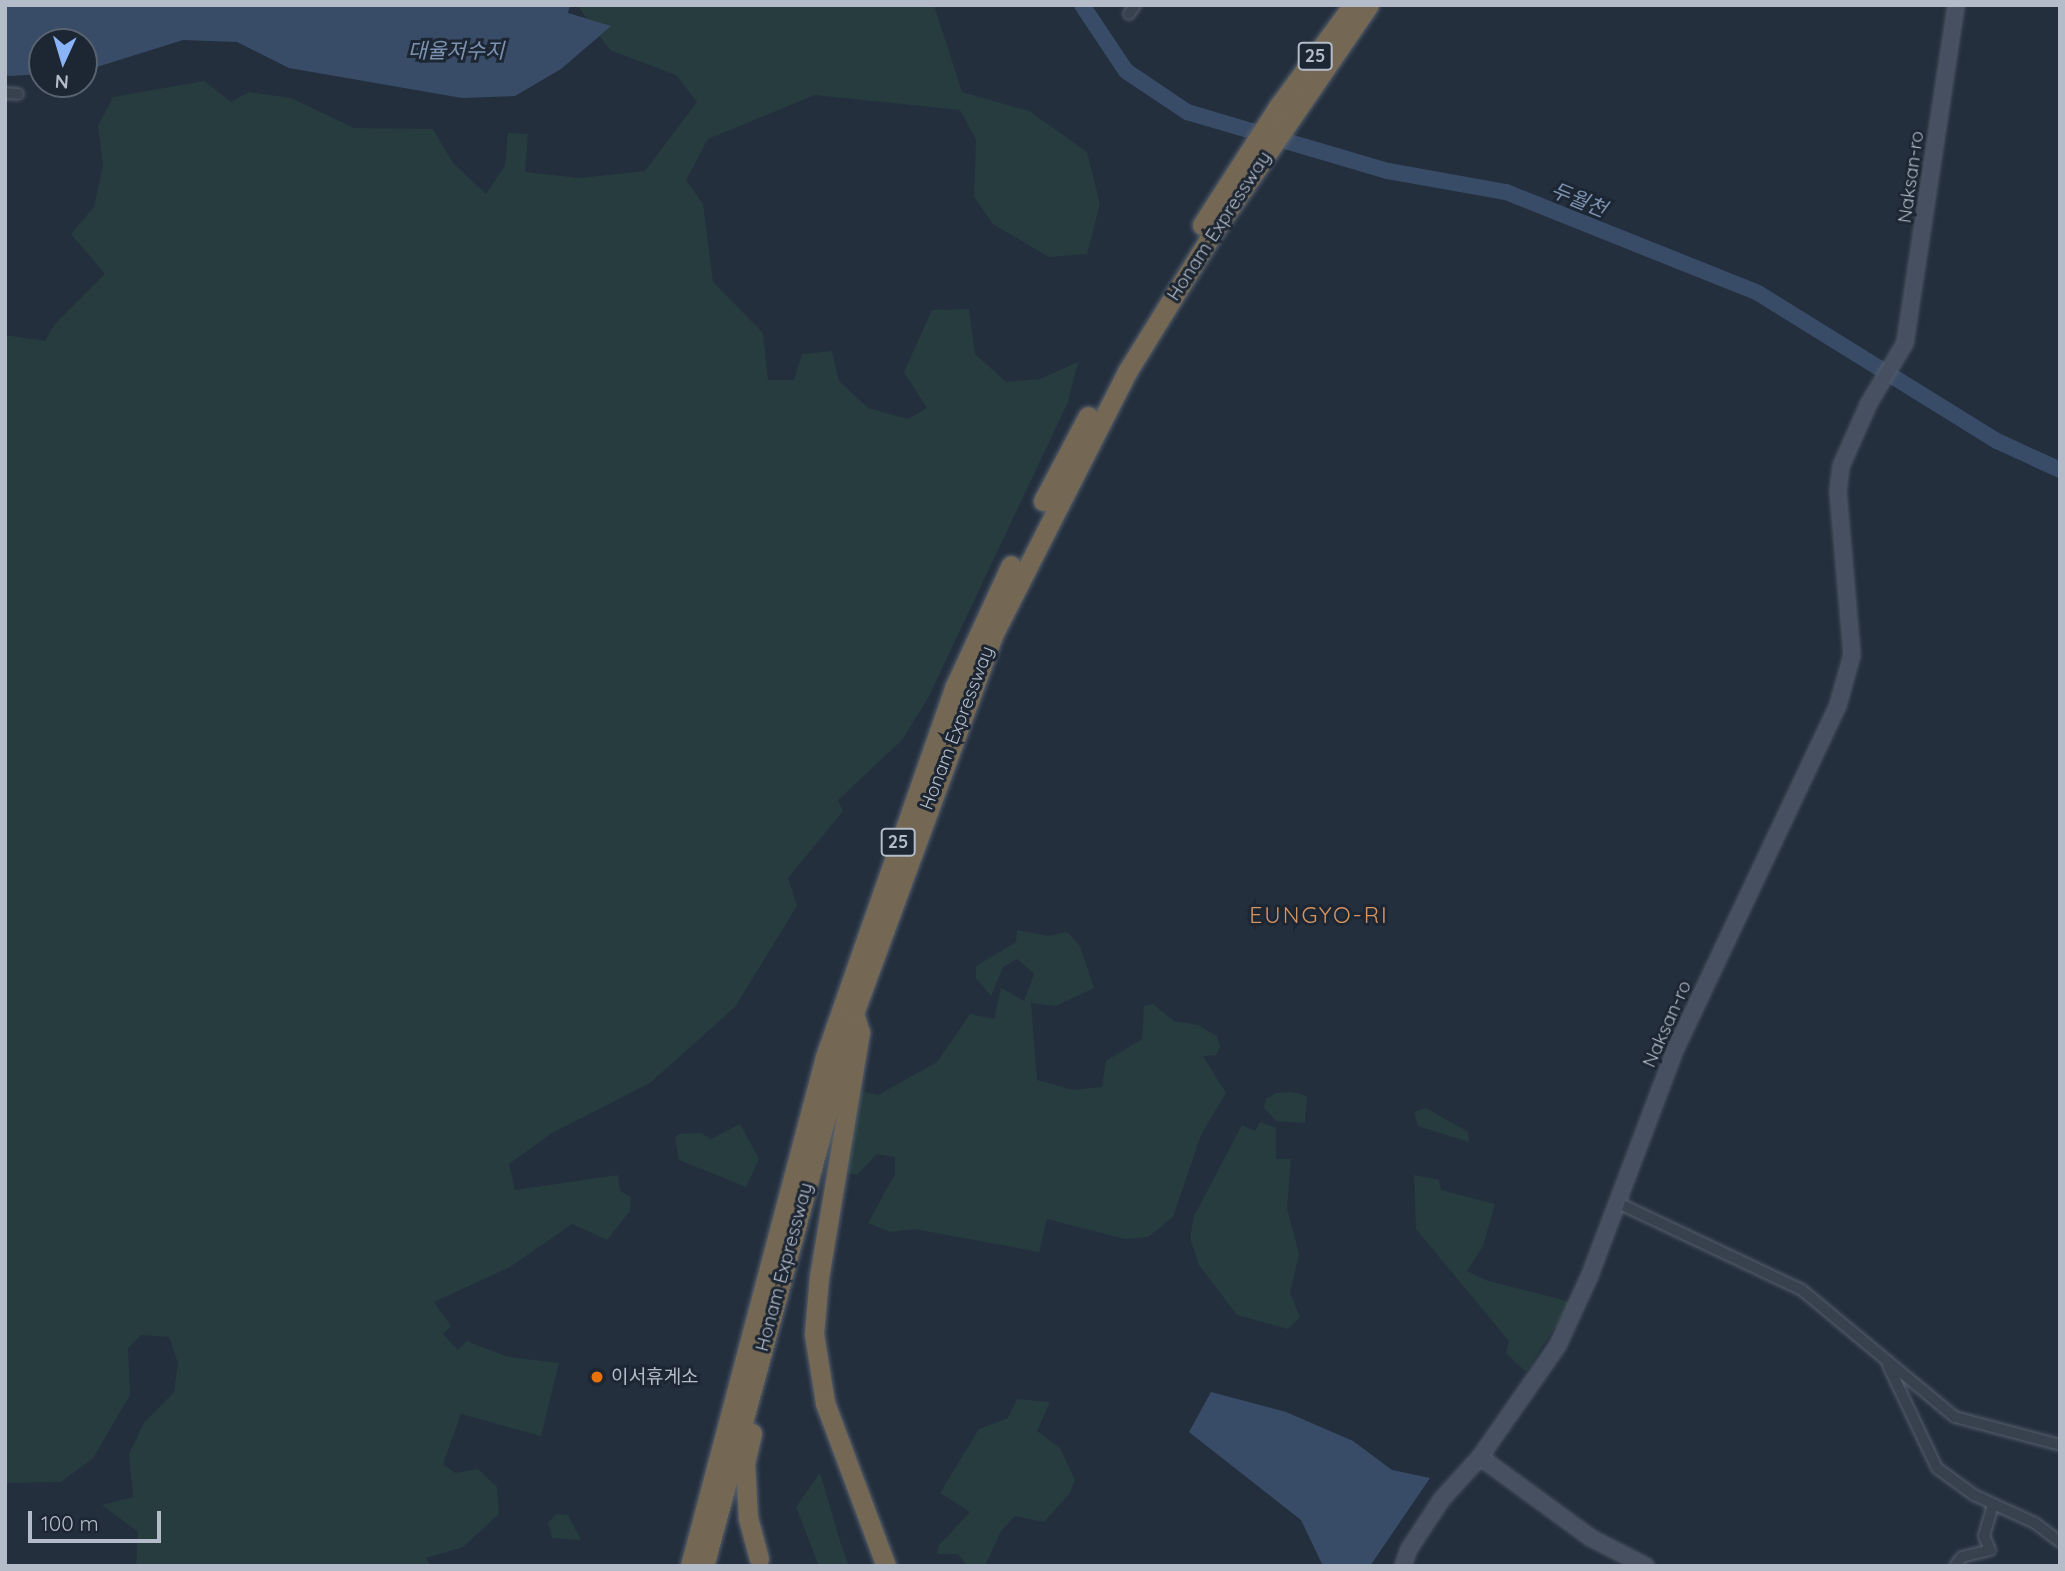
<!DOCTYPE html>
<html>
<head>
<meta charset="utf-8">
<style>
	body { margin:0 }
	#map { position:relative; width:2065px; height:1571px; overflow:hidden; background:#242f3e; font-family:Quicksand,"Noto Sans KR",sans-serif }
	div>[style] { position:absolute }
	.green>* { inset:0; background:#263c3f }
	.water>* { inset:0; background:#394c67 }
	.river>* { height:16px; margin:-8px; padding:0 8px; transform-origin:8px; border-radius:8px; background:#394c67 }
	.roads { filter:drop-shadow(0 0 2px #565f6c) drop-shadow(0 0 2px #565f6c) }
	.street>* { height:10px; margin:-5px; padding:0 5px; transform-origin:5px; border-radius:5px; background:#38414e }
	.secondary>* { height:14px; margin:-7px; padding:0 7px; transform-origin:7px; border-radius:7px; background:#465061 }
	.highway>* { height:19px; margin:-9.5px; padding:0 9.5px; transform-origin:9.5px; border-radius:9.5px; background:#746855 }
	.dots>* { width:19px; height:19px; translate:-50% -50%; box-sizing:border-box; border:4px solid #1d2633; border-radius:50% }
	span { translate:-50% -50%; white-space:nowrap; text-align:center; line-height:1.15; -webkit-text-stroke:6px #1d2633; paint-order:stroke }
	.shield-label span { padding:2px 5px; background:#1d2633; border:2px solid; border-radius:5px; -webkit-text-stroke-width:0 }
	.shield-label { font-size:18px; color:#b4bcc9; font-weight:700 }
	.street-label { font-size:19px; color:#b4bcc9 }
	.poi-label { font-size:19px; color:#b4bcc9 }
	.left { translate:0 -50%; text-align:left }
	.water-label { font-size:21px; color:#7c92b1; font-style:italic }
	.quarter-label { font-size:23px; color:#d59563; letter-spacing:2px }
	.frame { position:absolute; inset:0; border:7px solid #b4bcc9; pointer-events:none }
	.north { position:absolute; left:28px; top:28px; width:70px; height:70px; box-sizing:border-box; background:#1d2633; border:2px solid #59626f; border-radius:50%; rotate:184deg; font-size:19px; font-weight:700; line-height:28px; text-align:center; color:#b4bcc9 }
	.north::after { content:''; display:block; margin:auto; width:24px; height:32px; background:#8ab4f8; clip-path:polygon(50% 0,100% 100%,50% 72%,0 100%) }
	.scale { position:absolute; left:28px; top:1511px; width:133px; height:32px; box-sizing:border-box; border:4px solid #b4bcc9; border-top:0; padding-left:9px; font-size:21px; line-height:24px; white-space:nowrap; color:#b4bcc9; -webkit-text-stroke:5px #1d2633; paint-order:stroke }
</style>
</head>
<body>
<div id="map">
	<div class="green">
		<i style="clip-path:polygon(577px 5px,934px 5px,962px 92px,1029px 111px,1087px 152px,1100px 204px,1087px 254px,1049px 257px,993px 224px,974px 197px,976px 139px,960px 110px,815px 95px,708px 139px,686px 180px,703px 204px,713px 282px,763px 333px,768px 380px,794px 380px,802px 354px,832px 351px,839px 381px,868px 408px,908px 419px,927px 408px,904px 372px,932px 310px,969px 309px,975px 354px,1006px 382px,1040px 379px,1078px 362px,1068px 402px,928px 698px,902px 740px,838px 800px,843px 811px,788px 878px,797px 906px,735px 1007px,650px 1083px,552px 1133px,509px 1164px,515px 1190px,618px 1175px,620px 1191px,631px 1197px,630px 1211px,607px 1240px,572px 1224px,510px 1267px,434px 1302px,451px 1326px,443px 1334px,458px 1350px,467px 1341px,508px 1357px,559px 1363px,541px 1436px,461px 1414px,443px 1464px,455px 1473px,478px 1469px,497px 1487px,499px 1514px,463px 1547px,426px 1558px,431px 1566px,136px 1566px,138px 1532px,102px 1505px,133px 1497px,129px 1454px,144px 1423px,174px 1392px,178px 1363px,169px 1337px,141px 1335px,128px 1348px,130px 1395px,93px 1458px,61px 1482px,5px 1483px,5px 335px,45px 341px,54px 325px,105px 274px,71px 234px,94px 207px,103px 165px,98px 126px,113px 97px,204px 81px,231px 102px,249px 92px,291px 98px,354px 128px,433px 129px,453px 163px,486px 194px,505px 166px,508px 133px,528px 134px,525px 172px,580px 178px,645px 171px,697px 102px,676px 75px,610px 50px)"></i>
		<i style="clip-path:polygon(1017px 930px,1048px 936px,1067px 932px,1080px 946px,1094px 988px,1056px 1006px,1031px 1003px,1037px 1080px,1073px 1090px,1102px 1087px,1106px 1061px,1142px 1039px,1144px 1006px,1153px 1004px,1174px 1021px,1198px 1025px,1217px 1036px,1220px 1047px,1216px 1055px,1203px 1056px,1226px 1093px,1201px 1135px,1173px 1217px,1148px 1237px,1125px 1239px,1047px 1219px,1039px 1252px,915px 1229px,890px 1232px,868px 1223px,895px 1174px,895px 1157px,877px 1154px,857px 1175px,836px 1170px,855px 1089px,878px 1095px,937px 1062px,970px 1014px,994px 1019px,1001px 988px,1024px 1001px,1034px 974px,1017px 959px,1003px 967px,991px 996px,976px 978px,976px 966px,1016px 942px)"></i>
		<i style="clip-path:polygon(1292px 1092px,1307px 1096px,1305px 1123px,1276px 1121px,1264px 1108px,1266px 1099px,1276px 1093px)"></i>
		<i style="clip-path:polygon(1426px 1108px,1468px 1132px,1469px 1142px,1418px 1126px,1414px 1112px)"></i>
		<i style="clip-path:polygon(1260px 1122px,1276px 1128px,1276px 1159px,1291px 1159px,1287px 1208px,1299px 1254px,1290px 1293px,1300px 1317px,1288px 1329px,1237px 1315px,1199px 1265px,1190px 1238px,1194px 1216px,1242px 1125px,1255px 1131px)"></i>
		<i style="clip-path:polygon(740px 1124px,759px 1159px,746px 1187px,679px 1160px,675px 1137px,679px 1134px,701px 1133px,711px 1139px)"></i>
		<i style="clip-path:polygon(1414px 1175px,1439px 1180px,1441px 1190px,1495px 1204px,1483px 1246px,1467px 1271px,1485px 1280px,1571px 1302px,1526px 1372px,1506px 1353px,1509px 1341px,1416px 1229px)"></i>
		<i style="clip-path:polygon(1017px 1399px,1050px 1402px,1037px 1431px,1060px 1448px,1075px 1480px,1070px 1493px,1044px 1522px,1015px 1516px,1001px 1531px,985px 1566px,967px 1566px,958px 1554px,937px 1554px,939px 1545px,970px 1512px,940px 1493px,979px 1429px,1008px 1418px)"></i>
		<i style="clip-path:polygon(820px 1473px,841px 1544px,849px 1566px,819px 1566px,796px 1507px)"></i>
		<i style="clip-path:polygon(557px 1514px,568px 1515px,581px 1540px,552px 1538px,548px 1522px)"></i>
	</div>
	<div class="water">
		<i style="clip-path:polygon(5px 5px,570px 5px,568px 13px,611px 26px,561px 69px,515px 96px,462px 98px,289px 68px,237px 42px,183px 40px,84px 71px,84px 42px,42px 42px,42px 74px,10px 76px,5px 75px)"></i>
		<i style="clip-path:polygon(1211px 1392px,1286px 1412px,1353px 1441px,1392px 1470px,1430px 1478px,1370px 1566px,1323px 1566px,1301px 1520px,1189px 1432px)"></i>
	</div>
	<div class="river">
		<i style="left:1082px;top:5px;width:79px;rotate:56.3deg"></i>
		<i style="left:1126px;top:71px;width:73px;rotate:33.9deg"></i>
		<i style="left:1187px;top:112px;width:209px;rotate:16.4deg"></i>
		<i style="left:1388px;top:171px;width:120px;rotate:10.1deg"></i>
		<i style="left:1506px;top:192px;width:271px;rotate:21.8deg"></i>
		<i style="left:1758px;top:293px;width:281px;rotate:31.8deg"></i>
		<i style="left:1997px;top:441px;width:69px;rotate:24.7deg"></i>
	</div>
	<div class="roads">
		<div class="street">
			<i style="left:1129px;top:14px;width:11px;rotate:-56deg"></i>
			<i style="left:5px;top:93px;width:13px;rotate:4deg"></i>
			<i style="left:1616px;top:1202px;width:206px;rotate:25.3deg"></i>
			<i style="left:1802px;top:1290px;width:199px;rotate:39.7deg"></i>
			<i style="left:1955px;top:1417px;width:109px;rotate:14.9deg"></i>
			<i style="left:1888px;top:1365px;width:114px;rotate:64.6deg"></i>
			<i style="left:1937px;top:1468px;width:46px;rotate:36.1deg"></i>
			<i style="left:1974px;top:1495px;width:67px;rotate:24.7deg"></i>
			<i style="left:2035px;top:1523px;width:31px;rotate:37deg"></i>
			<i style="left:1955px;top:1566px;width:11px;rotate:-52deg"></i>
			<i style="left:1962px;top:1557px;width:29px;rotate:-14deg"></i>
			<i style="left:1990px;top:1550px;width:15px;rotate:-113deg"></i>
			<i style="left:1984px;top:1536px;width:33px;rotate:-74deg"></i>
		</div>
		<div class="secondary">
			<i style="left:1480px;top:1457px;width:137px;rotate:36.1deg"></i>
			<i style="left:1591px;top:1538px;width:62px;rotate:27deg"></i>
			<i style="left:1403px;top:1566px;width:18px;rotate:-71deg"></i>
			<i style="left:1409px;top:1549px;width:60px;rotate:-56.6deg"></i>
			<i style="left:1442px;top:1499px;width:57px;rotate:-47.9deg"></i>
			<i style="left:1480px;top:1457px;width:136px;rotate:-55.1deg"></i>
			<i style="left:1558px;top:1345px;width:77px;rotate:-65.4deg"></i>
			<i style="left:1590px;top:1275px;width:243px;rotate:-69.3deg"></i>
			<i style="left:1676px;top:1048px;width:379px;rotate:-64.7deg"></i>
			<i style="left:1838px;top:705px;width:52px;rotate:-74.4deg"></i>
			<i style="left:1852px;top:655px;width:165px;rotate:-94.9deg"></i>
			<i style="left:1838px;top:491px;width:25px;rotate:-83deg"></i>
			<i style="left:1841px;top:466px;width:69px;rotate:-66deg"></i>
			<i style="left:1869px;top:403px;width:70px;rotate:-59deg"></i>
			<i style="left:1905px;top:343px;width:342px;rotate:-81.4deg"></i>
		</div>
		<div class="highway">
			<i style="left:1202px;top:225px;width:140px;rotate:-57.2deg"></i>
			<i style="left:1278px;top:107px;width:120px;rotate:-53.8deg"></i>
			<i style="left:1043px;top:501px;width:96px;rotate:-62.1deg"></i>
			<i style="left:855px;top:1017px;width:16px;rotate:72deg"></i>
			<i style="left:860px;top:1032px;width:248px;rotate:99.5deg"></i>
			<i style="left:819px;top:1277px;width:57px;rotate:95deg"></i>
			<i style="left:814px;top:1334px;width:70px;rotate:80.9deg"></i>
			<i style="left:825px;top:1403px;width:174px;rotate:69.5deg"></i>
			<i style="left:752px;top:1433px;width:31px;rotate:103deg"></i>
			<i style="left:745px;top:1463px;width:55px;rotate:86.9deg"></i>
			<i style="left:748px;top:1518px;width:42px;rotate:75deg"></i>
			<i style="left:690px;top:1566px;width:527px;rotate:-75.15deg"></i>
			<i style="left:825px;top:1057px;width:393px;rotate:-70.7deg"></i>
			<i style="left:955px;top:686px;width:133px;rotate:-65.2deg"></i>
			<i style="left:704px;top:1566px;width:573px;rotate:-74.82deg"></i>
			<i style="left:854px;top:1013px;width:403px;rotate:-69.8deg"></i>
			<i style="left:993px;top:635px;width:295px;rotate:-63deg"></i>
			<i style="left:1127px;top:372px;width:166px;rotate:-58.3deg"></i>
			<i style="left:1214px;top:231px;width:274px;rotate:-55.6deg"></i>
		</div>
	</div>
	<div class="dots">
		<i style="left:597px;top:1377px;background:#e8710a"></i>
	</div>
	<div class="shield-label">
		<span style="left:1315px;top:56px">25</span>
		<span style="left:898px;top:842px">25</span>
	</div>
	<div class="street-label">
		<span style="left:1911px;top:177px;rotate:-82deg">Naksan-ro</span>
		<span style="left:1219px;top:226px;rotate:-57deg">Honam Expressway</span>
		<span style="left:957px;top:728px;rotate:-69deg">Honam Expressway</span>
		<span style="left:1667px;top:1024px;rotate:-66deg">Naksan-ro</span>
		<span style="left:784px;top:1267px;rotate:-75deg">Honam Expressway</span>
	</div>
	<div class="poi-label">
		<span class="left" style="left:611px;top:1377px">이서휴게소</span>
	</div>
	<div class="water-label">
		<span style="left:456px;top:50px">대율저수지</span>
		<span style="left:1579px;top:199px;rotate:22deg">두월천</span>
	</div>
	<div class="quarter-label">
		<span style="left:1319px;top:915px">EUNGYO-RI</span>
	</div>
	<div class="frame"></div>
	<div class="north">N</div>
	<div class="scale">100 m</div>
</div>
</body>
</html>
